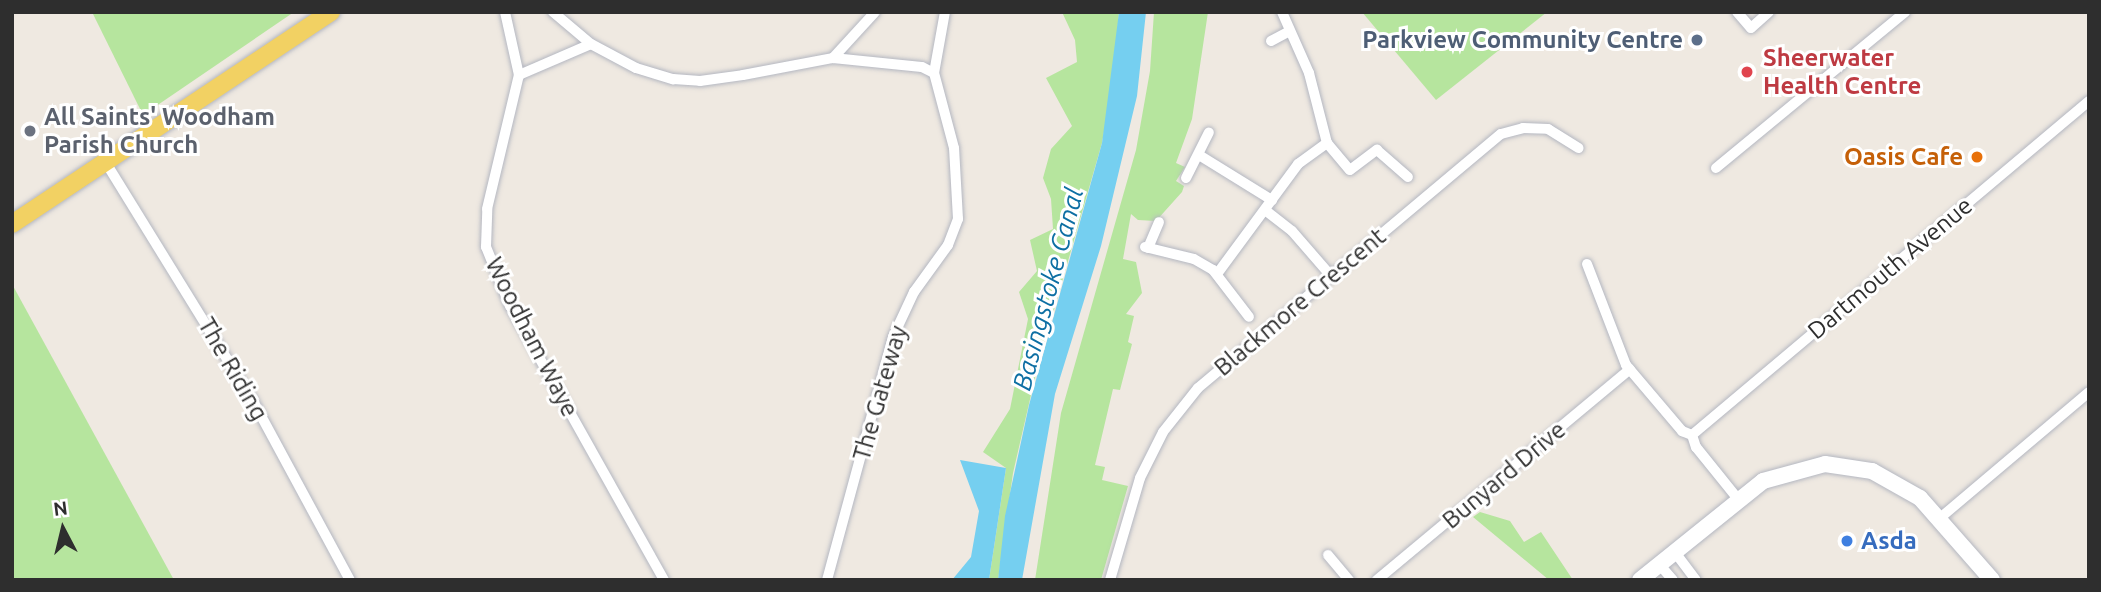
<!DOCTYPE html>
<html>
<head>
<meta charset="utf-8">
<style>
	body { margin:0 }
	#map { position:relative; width:2101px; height:592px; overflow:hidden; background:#efe9e1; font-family:Ubuntu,sans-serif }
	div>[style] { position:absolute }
	.green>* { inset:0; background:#b6e59e }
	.water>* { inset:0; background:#75cff0 }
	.roads { filter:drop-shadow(0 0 2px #b4b7c1) drop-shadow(0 0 2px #b4b7c1) }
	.street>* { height:10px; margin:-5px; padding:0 5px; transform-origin:5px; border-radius:5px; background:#fff }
	.secondary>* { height:16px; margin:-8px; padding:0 8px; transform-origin:8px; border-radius:8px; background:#fff }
	.primary>* { height:18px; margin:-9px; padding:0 9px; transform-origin:9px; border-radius:9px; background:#f2d163 }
	.dots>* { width:19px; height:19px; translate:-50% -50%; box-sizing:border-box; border:4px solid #fff; border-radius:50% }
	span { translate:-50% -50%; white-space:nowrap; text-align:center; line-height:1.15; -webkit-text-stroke:6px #fff; paint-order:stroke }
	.service-label { font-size:24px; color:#4e5e75; font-weight:700 }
	.right { translate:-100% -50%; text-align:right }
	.health-label { font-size:24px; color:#be3a42; font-weight:700 }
	.left { translate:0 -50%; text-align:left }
	.worship-label { font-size:24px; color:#5b616d; font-weight:700 }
	.food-label { font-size:24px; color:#c56008; font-weight:700 }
	.street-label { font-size:24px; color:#2e2e2e }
	.shop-label { font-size:24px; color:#366cbe; font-weight:700 }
	.water-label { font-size:26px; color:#0d6fa3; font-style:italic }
	.frame { position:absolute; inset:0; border:14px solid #2e2e2e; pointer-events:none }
	.north { position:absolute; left:28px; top:494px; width:70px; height:70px; -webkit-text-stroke:5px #fff; paint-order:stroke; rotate:353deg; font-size:19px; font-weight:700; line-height:28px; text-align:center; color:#2e2e2e }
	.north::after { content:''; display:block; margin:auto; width:24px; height:32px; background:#2e2e2e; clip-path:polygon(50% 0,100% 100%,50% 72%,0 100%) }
</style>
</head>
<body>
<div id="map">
	<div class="green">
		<i style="clip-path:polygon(92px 12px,294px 12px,143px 115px)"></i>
		<i style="clip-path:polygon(1062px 12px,1119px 12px,1113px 82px,1102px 143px,1037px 369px,1013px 473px,998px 580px,989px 580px,1006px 468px,983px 452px,1010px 409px,1028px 319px,1019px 292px,1037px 271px,1030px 240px,1053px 229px,1051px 199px,1043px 178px,1051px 149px,1072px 126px,1046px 78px,1077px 62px,1075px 40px)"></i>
		<i style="clip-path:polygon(1154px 12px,1208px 12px,1192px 119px,1176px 163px,1185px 167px,1176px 181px,1184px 186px,1182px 192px,1156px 221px,1138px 220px,1131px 214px,1123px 259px,1136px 262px,1142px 293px,1126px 314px,1134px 316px,1128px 342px,1132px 344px,1120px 390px,1113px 389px,1095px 465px,1105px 467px,1102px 480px,1128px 486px,1101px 580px,1035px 580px,1061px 413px,1136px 150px,1150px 71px)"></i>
		<i style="clip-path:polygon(1362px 12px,1547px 12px,1436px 100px)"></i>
		<i style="clip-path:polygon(12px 284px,174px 580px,12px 580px)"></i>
		<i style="clip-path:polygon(1480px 512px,1510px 521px,1524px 542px,1541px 532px,1573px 580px,1549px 580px,1473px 517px)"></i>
	</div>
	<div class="water">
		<i style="clip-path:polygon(1119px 12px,1146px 12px,1137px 96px,1101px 246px,1055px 394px,1022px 580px,998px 580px,1005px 516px,1029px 405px,1102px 143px)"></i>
		<i style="clip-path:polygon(960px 460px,1006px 468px,989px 580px,952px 580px,971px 557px,979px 511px)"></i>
	</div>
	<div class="roads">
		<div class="street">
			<i style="left:505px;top:12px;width:65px;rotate:77.5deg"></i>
			<i style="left:553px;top:12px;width:50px;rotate:40.1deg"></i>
			<i style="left:1282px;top:12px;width:67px;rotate:66.1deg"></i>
			<i style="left:1309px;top:73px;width:72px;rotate:75.6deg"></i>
			<i style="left:1327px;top:143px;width:35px;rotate:50deg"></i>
			<i style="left:1350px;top:170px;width:34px;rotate:-37deg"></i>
			<i style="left:1377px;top:150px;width:41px;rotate:41.1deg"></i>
			<i style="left:1737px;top:12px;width:21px;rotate:49deg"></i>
			<i style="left:1751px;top:28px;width:24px;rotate:-42deg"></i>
			<i style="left:1271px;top:41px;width:21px;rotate:-28deg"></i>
			<i style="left:833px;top:58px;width:89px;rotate:5.8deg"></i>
			<i style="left:922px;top:67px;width:13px;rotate:27deg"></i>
			<i style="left:1199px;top:155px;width:86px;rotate:31.7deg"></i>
			<i style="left:106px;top:163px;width:278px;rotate:58.3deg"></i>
			<i style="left:252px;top:399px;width:206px;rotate:61.6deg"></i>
			<i style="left:1716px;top:168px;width:245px;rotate:-39.5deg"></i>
			<i style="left:1186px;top:178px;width:51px;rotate:-63.4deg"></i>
			<i style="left:1265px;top:210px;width:34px;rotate:38deg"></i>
			<i style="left:1292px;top:231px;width:60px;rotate:49.1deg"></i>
			<i style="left:1145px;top:247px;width:50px;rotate:13.8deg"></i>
			<i style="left:1194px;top:259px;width:22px;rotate:30deg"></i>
			<i style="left:1213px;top:270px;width:59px;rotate:52.5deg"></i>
			<i style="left:1148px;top:248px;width:28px;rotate:-67deg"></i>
			<i style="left:1587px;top:264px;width:108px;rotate:68.9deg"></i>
			<i style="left:1626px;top:365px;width:87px;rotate:49.7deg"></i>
			<i style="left:1682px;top:431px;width:11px;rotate:22deg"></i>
			<i style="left:1217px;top:274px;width:137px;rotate:-53.6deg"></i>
			<i style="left:1298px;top:164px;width:36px;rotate:-36deg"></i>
			<i style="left:1692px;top:435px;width:519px;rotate:-40.07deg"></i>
			<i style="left:1692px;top:435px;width:13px;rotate:72deg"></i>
			<i style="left:1696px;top:447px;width:67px;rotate:51.1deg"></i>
			<i style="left:1940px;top:518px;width:195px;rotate:-40.2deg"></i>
			<i style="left:1674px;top:551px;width:36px;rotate:53deg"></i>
			<i style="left:1328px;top:555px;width:33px;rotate:50deg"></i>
			<i style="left:1659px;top:564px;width:21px;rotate:49deg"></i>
			<i style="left:664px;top:580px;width:314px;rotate:-119.3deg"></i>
			<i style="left:510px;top:306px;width:64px;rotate:-112.1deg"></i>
			<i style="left:486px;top:247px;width:38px;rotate:-88deg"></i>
			<i style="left:487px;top:209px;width:138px;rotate:-76.6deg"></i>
			<i style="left:519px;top:75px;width:78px;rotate:-23.3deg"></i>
			<i style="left:591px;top:44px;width:51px;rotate:28.1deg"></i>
			<i style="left:636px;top:68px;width:39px;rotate:17deg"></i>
			<i style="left:673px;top:79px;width:27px;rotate:4deg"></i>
			<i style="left:700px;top:81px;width:43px;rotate:-7.9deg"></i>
			<i style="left:743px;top:75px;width:92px;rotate:-10.7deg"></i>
			<i style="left:833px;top:58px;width:62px;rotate:-47.6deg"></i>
			<i style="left:827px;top:580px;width:252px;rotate:-74.8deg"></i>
			<i style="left:893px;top:337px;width:50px;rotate:-65deg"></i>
			<i style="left:914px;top:292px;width:58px;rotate:-54.1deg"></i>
			<i style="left:948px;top:245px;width:28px;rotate:-69deg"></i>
			<i style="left:958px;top:219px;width:71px;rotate:-93.2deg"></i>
			<i style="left:954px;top:148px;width:78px;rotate:-104.9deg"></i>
			<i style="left:934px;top:73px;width:62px;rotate:-79.8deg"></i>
			<i style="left:1110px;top:580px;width:106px;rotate:-73.6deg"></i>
			<i style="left:1140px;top:478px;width:51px;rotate:-63.4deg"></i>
			<i style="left:1163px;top:432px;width:56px;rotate:-51.5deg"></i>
			<i style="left:1198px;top:388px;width:395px;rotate:-40deg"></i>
			<i style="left:1501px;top:134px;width:23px;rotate:-15deg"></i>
			<i style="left:1523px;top:128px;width:25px;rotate:2deg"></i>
			<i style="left:1548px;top:129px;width:36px;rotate:32deg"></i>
			<i style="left:1377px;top:580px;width:329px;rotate:-39.8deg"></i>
		</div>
		<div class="secondary">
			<i style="left:1640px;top:580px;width:158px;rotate:-38.8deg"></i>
			<i style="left:1763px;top:481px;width:64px;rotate:-15.3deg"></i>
			<i style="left:1825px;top:464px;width:48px;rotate:8.5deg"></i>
			<i style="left:1872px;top:471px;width:55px;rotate:29.4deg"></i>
			<i style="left:1920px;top:498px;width:109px;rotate:48.7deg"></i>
		</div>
		<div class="primary">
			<i style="left:12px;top:224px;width:383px;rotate:-33.6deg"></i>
		</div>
	</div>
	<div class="dots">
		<i style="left:1697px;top:40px;background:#5c6f8a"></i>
		<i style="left:1747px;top:72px;background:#e0444e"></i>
		<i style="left:30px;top:131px;background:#6b7280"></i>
		<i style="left:1977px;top:157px;background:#e8710a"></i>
		<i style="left:1847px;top:541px;background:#3f7fe0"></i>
	</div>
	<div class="service-label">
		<span class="right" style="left:1683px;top:40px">Parkview Community Centre</span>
	</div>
	<div class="health-label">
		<span class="left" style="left:1763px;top:72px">Sheerwater<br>Health Centre</span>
	</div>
	<div class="worship-label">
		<span class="left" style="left:44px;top:131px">All Saints' Woodham<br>Parish Church</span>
	</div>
	<div class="food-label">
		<span class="right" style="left:1963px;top:157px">Oasis Cafe</span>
	</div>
	<div class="street-label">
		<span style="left:1890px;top:268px;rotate:-40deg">Dartmouth Avenue</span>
		<span style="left:1300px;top:302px;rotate:-40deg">Blackmore Crescent</span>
		<span style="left:532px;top:337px;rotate:63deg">Woodham Waye</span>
		<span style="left:233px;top:369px;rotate:60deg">The Riding</span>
		<span style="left:880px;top:393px;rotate:-74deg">The Gateway</span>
		<span style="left:1504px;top:475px;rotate:-40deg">Bunyard Drive</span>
	</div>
	<div class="shop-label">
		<span class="left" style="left:1861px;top:541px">Asda</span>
	</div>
	<div class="water-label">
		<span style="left:1048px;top:289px;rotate:-75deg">Basingstoke Canal</span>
	</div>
	<div class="frame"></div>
	<div class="north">N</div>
</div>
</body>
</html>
